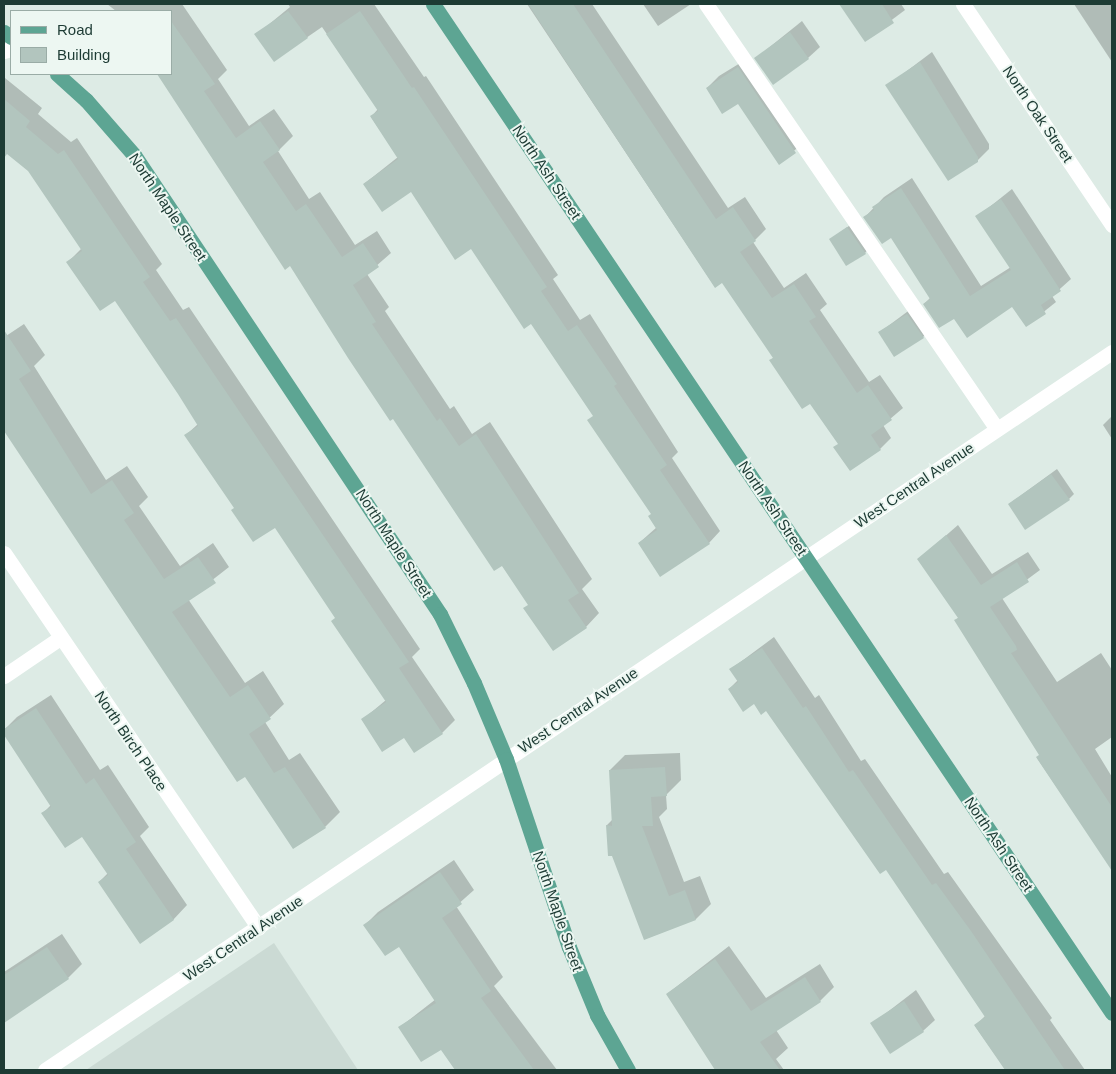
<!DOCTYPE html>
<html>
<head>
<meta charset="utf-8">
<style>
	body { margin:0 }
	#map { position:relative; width:1116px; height:1074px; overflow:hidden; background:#ddebe5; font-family:Arial,sans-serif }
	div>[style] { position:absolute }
	.built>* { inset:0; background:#cbdad4 }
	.shadow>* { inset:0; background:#0003 }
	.building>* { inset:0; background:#b2c5be }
	.minor>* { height:15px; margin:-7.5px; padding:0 7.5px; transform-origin:7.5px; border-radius:7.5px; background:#fff }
	.major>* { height:15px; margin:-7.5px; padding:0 7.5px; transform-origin:7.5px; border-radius:7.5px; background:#5da593 }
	span { translate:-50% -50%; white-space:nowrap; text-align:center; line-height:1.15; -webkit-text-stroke:4px #edf7f2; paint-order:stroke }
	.street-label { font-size:15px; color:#1d3b34 }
	.frame { position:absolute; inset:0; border:5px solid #1d3b34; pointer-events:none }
	.legend { position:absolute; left:10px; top:10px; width:162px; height:65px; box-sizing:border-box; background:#edf7f2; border:1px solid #9aaca6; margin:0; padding:6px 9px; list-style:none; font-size:15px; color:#1d3b34 }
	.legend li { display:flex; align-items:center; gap:10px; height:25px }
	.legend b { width:25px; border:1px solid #9aaca6 }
</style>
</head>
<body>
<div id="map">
	<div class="built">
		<i style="clip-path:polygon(274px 943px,358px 1070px,86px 1070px)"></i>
	</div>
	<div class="shadow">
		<i style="clip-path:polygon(107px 4px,182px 4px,227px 70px,218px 79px,249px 126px,274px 109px,293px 136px,278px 151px,309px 199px,320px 192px,355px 245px,377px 231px,391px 253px,367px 274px,389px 307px,385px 311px,450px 409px,454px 406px,472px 434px,490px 422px,592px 579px,582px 589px,599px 613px,586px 627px,529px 604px,291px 264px,285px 268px,159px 74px,171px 74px,171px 11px,116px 11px)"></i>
		<i style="clip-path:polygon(288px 4px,374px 4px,424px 77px,426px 76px,558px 275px,553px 279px,580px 320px,590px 314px,678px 452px,672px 458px,720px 531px,709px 543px,639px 543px,657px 527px,652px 514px,594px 415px,531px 323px,471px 248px,411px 191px,364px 184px,398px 157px,371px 117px,378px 109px,322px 27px,274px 60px,256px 35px,290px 7px)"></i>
		<i style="clip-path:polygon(527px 4px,592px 4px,728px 208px,745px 197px,766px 229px,753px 242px,784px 288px,806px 273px,827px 304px,820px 310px,869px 382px,880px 375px,903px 408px,883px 425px,891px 438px,880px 449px,839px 444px,811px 402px,771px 360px,774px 357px,723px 281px,715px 287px)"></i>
		<i style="clip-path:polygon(643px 4px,691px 4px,658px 26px)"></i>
		<i style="clip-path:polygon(847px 4px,901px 4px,905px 10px,865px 40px)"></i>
		<i style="clip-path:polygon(1074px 4px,1112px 4px,1112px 62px)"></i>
		<i style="clip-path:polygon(802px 21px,820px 47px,808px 58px,756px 58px)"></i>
		<i style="clip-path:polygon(932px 52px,989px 144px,989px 149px,977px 161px,887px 86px)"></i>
		<i style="clip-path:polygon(750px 57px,807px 140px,779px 163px,738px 102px,707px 88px,719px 76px)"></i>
		<i style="clip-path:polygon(5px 78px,42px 108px,38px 114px,71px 142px,77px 138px,162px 264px,156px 270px,183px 310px,189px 307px,420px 649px,412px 657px,455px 720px,442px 733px,405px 736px,362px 720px,386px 700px,336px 617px,275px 526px,236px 507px,186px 435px,198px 424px,179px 394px,115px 299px,68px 262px,82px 248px,29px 170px,4px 149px)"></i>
		<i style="clip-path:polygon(912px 178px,981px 286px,1011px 267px,977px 217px,1012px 189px,1071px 279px,1052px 296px,1056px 302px,1026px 326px,1013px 305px,955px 317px,924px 304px,931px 297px,891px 236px,865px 217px,884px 197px)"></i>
		<i style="clip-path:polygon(853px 223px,870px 247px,865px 253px,831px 239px)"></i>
		<i style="clip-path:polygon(919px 303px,935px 326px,923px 337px,880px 332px)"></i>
		<i style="clip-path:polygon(24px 324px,45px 355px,34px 366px,106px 480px,127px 466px,148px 497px,139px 506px,180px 566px,213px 543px,229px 567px,188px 599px,245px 683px,263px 671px,284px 704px,265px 722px,289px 760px,300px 753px,340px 812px,325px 827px,245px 775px,237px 780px,4px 429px,4px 333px,6px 336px)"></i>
		<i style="clip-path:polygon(1112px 416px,1112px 439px,1103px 425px)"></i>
		<i style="clip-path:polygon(1057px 469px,1074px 494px,1069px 499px,1009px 504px)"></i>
		<i style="clip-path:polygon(958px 525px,992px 574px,1028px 552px,1040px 570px,1002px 598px,1057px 682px,1101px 653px,1112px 670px,1112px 737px,1095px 749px,1112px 777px,1112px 869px,1037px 758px,1041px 754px,956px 620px,959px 617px,919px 559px)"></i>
		<i style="clip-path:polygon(774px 637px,815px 698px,819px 695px,861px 761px,865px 759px,944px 874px,948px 872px,1052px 1018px,1050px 1020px,1085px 1070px,1006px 1070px,975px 1026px,986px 1015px,886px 868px,767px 709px,729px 689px,738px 680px,731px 669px)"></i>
		<i style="clip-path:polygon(51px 695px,100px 770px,108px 765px,149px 827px,140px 836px,187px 905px,173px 920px,99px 882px,108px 873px,83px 835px,43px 813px,51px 805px,4px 730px,17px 717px)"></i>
		<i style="clip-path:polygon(680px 753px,681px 780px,666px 795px,667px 809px,659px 817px,684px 882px,700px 876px,711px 904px,696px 919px,645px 939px,613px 855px,609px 855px,607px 825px,613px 819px,610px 770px,625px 755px)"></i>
		<i style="clip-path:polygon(454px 860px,474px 890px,456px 906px,503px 977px,494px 986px,557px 1070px,457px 1070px,442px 1048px,400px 1027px,436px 999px,399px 945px,365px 925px,378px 912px)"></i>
		<i style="clip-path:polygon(62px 934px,82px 964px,68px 978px,5px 1020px,4px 972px)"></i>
		<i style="clip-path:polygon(729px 946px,766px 998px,820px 964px,834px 987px,820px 1001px,776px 1030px,788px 1048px,776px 1059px,784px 1070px,717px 1070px,667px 994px)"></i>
		<i style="clip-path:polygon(916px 990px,935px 1020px,923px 1031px,872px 1024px)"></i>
	</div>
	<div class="building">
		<i style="clip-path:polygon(528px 4px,573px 4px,716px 219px,733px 207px,756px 241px,740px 252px,772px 298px,794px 284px,816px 317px,809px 321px,857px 393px,868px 385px,892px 420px,871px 435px,881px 450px,850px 471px,833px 447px,838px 444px,810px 404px,802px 409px,769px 360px,773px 358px,722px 283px,715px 288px)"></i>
		<i style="clip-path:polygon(839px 4px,882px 4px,894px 23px,865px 42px)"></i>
		<i style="clip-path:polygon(288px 11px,308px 38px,274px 62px,254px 34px)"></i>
		<i style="clip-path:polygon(360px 11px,412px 88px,414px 87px,547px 287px,541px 291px,568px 331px,577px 325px,617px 384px,614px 386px,667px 465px,660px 470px,710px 544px,660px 577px,638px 543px,657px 530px,648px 516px,651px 514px,587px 420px,593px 416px,531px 324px,524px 329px,471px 249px,455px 260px,411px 192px,382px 212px,363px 184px,398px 159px,370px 116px,378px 111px,326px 34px)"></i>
		<i style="clip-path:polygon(171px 21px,215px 84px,204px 91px,236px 138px,260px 121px,280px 150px,263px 162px,296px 211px,306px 204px,342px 257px,363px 243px,379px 267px,353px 285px,376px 322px,372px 324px,437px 421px,440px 418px,459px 446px,476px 434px,579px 593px,568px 600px,587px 628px,553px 651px,523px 608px,528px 605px,502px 566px,494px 571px,393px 419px,390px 421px,348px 358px,290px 266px,285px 270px,157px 74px,171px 74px)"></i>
		<i style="clip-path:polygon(790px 32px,809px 59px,773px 85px,754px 58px)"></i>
		<i style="clip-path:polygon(920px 62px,978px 157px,978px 162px,948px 181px,885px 85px)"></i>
		<i style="clip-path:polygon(738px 67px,796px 153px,779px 165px,738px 104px,722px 114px,706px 88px)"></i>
		<i style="clip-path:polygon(4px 99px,30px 121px,26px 127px,58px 154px,64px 150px,150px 277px,143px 282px,170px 321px,176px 318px,409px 662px,399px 668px,443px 734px,414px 753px,404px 738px,382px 752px,361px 719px,386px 702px,331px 621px,335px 618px,275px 528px,253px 542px,231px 510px,234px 508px,184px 435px,198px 426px,178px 394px,115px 301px,100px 311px,66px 262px,82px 251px,28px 171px,7px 154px,4px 158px)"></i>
		<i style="clip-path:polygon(901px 188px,970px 296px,1011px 270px,975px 216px,1001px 199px,1061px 291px,1041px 305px,1046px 314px,1026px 327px,1012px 307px,967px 338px,954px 319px,939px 328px,923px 304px,930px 299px,891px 238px,882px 244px,863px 217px,874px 210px,872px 207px)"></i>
		<i style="clip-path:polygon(847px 227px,866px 254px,846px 266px,829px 239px)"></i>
		<i style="clip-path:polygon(907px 314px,924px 338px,894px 357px,878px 332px)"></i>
		<i style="clip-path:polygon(4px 330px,31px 371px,19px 379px,91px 494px,112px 480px,134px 513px,124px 520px,164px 579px,198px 557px,216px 583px,172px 612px,230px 697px,248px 685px,271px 719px,249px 734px,274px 773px,285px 767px,326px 828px,293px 849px,245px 777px,237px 782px,4px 431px)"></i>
		<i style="clip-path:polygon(1051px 474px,1070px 500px,1025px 530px,1008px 504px)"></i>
		<i style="clip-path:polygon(946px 535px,981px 585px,1017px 562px,1029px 582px,990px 607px,1016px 646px,1017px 650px,1011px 653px,1112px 807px,1112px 871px,1036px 757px,1039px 755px,954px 620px,958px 618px,917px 559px)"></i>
		<i style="clip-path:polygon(762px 648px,803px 708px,806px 706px,849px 772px,853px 770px,932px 885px,936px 883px,971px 931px,1065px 1070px,1005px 1070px,974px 1025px,985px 1017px,886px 870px,880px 874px,766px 711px,761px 715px,754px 704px,743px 712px,728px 689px,738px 682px,729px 669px)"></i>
		<i style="clip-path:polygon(36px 708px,86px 784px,94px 778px,136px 842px,126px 849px,174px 920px,140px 944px,98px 882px,108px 875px,82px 837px,65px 848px,41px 813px,51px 807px,4px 735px,4px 729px)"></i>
		<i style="clip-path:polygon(665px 767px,667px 796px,651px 797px,653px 826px,642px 826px,669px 896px,685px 890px,696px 920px,644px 940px,612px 856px,608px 856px,606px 825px,612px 826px,609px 770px)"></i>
		<i style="clip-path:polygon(440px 872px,462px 904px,442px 918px,491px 991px,481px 998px,534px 1070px,455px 1070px,441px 1050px,421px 1062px,398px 1027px,436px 1003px,399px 947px,385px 956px,363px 925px)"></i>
		<i style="clip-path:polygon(47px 947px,69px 979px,4px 1023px,4px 975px)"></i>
		<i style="clip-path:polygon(715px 959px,751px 1011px,805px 977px,821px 1002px,760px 1042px,780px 1070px,715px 1070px,666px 994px)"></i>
		<i style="clip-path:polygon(904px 1001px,924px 1032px,890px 1054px,870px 1023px)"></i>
	</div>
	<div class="minor">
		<i style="left:706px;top:4px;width:515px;rotate:55.6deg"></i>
		<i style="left:963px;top:4px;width:267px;rotate:56deg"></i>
		<i style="left:4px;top:51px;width:7px;rotate:-16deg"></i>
		<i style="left:4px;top:553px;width:453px;rotate:55.8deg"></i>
		<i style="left:4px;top:676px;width:68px;rotate:-34.2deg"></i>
		<i style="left:45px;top:1070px;width:1286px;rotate:-33.94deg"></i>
	</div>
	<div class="major">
		<i style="left:433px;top:4px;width:1216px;rotate:56.06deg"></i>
		<i style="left:4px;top:32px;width:9px;rotate:36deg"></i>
		<i style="left:57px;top:74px;width:39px;rotate:42deg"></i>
		<i style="left:86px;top:100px;width:73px;rotate:48.9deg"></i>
		<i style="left:134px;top:155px;width:552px;rotate:56.31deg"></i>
		<i style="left:440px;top:614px;width:77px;rotate:63.8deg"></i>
		<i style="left:474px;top:683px;width:82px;rotate:67.2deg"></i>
		<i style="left:506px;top:759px;width:198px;rotate:71.5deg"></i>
		<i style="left:569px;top:947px;width:74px;rotate:67.6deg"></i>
		<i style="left:597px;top:1015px;width:63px;rotate:60.6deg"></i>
	</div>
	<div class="street-label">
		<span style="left:1038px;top:114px;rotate:56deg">North Oak Street</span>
		<span style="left:547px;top:172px;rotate:56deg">North Ash Street</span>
		<span style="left:168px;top:207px;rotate:56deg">North Maple Street</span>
		<span style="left:914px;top:485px;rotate:-34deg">West Central Avenue</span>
		<span style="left:773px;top:508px;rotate:56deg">North Ash Street</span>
		<span style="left:394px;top:543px;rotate:57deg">North Maple Street</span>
		<span style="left:578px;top:710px;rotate:-34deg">West Central Avenue</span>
		<span style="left:131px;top:741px;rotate:56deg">North Birch Place</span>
		<span style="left:999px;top:844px;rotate:56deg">North Ash Street</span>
		<span style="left:558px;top:911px;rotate:71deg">North Maple Street</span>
		<span style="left:243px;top:938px;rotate:-34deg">West Central Avenue</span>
	</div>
	<div class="frame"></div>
	<ul class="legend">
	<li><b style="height:6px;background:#5da593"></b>Road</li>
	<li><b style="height:14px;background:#b2c5be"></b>Building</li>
	</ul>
</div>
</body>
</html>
